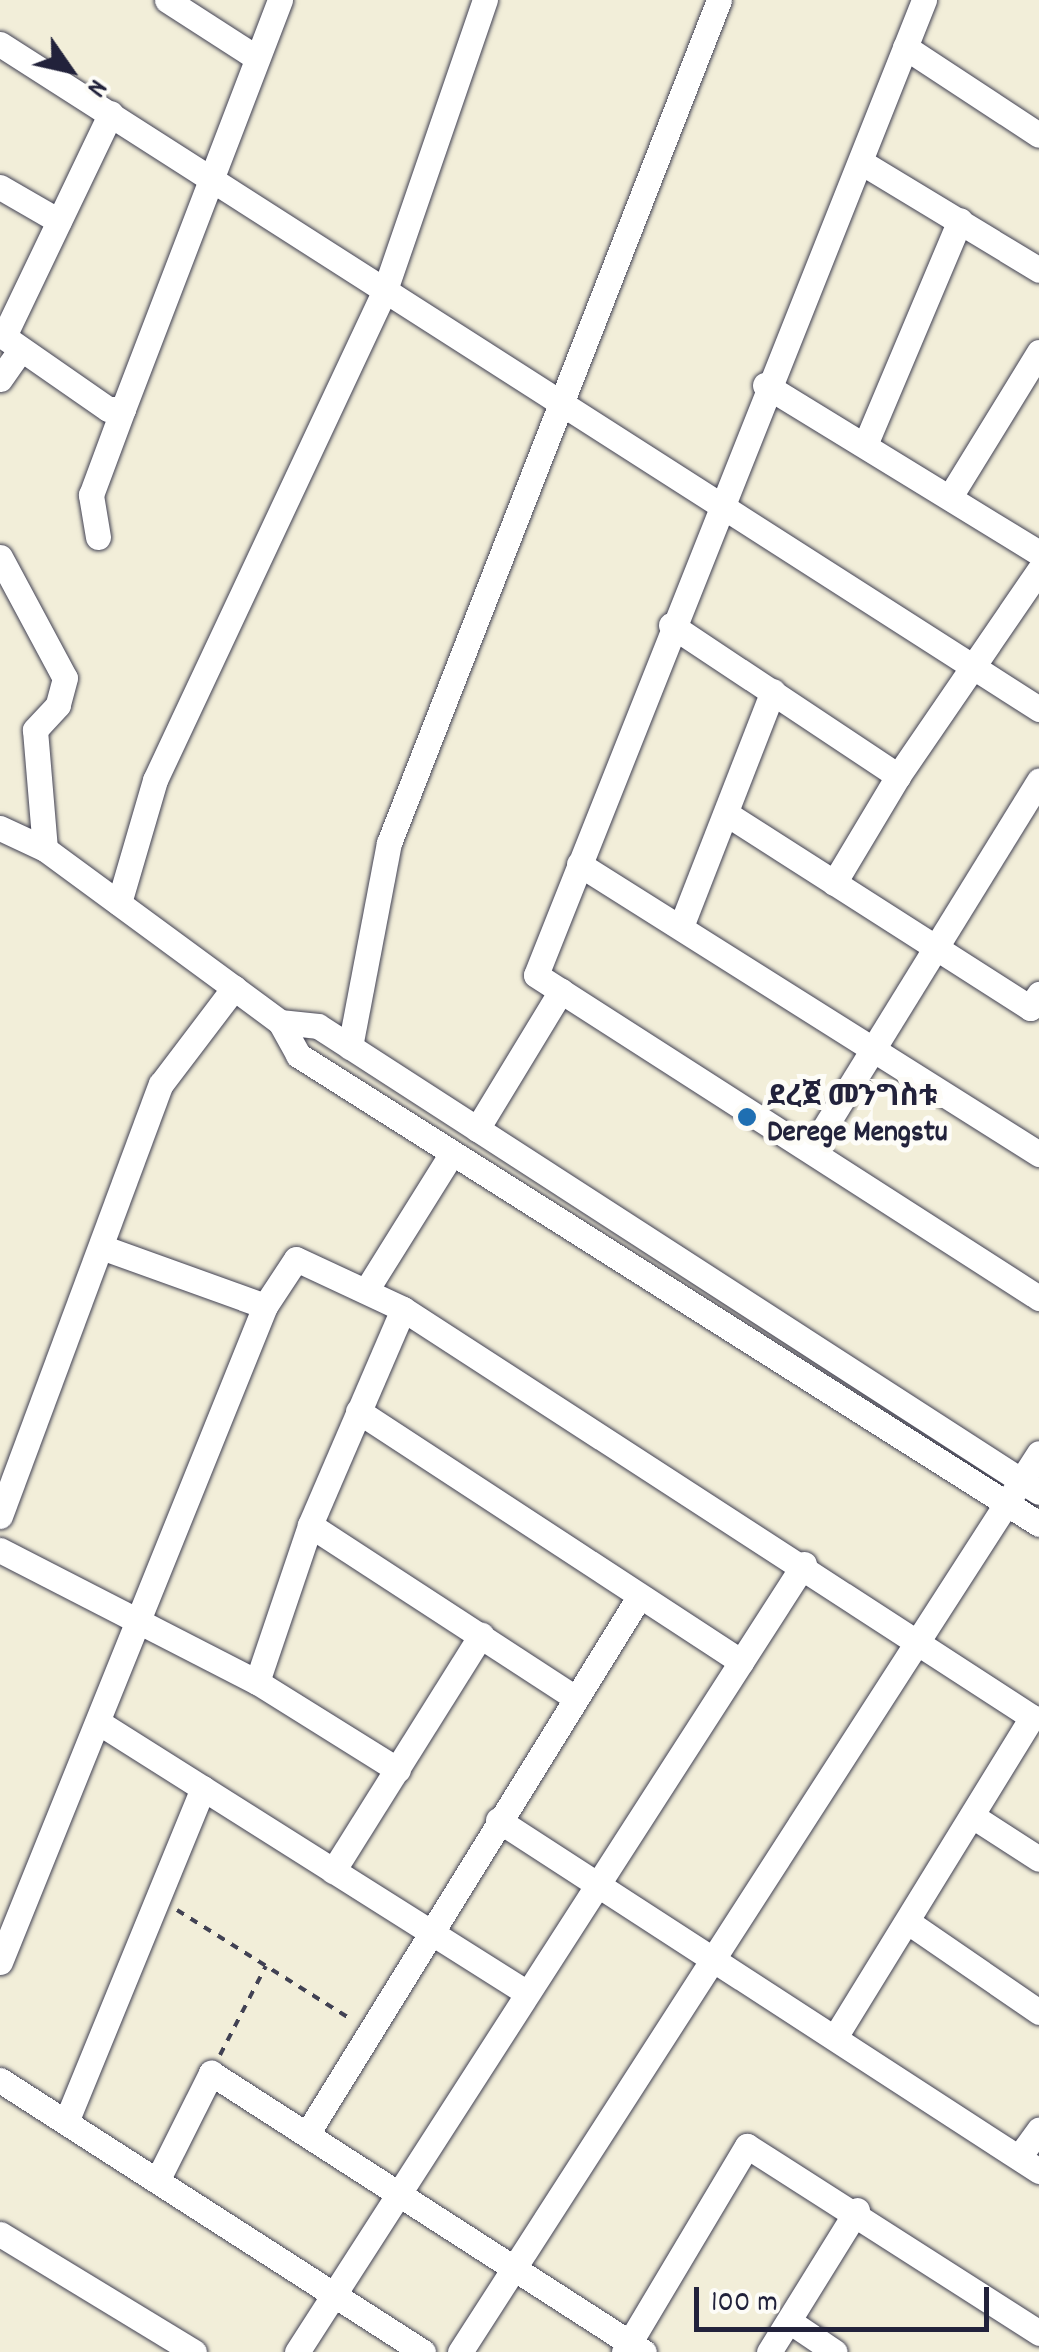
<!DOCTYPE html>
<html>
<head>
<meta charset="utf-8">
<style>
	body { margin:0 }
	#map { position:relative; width:1039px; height:2352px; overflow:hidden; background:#f2eed9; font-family:Dekko,"Noto Sans Ethiopic",sans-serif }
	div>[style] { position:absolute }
	.path>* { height:4px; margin-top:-2px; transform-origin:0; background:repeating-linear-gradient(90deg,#414153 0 8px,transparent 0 16px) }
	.roads { filter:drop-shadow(0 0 2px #414153) drop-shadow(0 0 2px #414153) }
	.minor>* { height:25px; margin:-12.5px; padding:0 12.5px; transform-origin:12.5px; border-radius:12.5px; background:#fff }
	.dots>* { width:28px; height:28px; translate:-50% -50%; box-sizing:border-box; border:5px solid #fdfcf7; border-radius:50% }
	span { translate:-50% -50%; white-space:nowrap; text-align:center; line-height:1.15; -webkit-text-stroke:10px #fdfcf7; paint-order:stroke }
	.poi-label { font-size:30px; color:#22223b; font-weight:700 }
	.left { translate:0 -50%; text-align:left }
	.north { position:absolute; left:20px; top:20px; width:100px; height:100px; -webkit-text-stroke:8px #fdfcf7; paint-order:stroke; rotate:124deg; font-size:28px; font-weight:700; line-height:40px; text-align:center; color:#22223b }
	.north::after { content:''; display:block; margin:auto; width:35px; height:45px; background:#22223b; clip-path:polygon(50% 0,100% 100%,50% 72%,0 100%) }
	.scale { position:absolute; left:694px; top:2287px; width:295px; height:45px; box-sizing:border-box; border:5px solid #22223b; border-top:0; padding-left:12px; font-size:30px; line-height:35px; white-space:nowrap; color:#22223b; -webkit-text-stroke:8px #fdfcf7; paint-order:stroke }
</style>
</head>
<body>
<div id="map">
	<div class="path">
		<i style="left:177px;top:1910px;width:205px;rotate:32.1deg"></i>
		<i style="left:220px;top:2055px;width:100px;rotate:-62.7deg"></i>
	</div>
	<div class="roads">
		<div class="minor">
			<i style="left:167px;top:0;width:107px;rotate:32.8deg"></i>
			<i style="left:924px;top:0;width:1049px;rotate:111.7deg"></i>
			<i style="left:536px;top:975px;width:598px;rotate:32.71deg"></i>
			<i style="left:0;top:44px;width:1234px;rotate:32.62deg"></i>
			<i style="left:905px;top:47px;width:160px;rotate:33.3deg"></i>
			<i style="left:861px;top:162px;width:208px;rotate:31.2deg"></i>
			<i style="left:0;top:187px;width:68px;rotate:30deg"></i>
			<i style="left:0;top:334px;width:131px;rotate:34.8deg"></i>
			<i style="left:108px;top:409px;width:15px"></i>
			<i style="left:123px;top:409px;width:438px;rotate:-69deg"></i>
			<i style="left:4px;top:336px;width:247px;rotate:-64.4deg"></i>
			<i style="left:0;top:379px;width:33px;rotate:-55deg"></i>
			<i style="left:765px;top:385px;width:321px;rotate:31.5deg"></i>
			<i style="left:865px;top:445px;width:244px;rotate:-67.1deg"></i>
			<i style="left:951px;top:495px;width:168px;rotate:-58.4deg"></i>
			<i style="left:98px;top:537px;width:43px;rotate:-99.5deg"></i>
			<i style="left:91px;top:495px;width:92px;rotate:-69.6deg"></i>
			<i style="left:0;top:557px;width:137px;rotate:61.8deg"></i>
			<i style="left:65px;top:678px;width:28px;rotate:105deg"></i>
			<i style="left:58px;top:705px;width:34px;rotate:133deg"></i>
			<i style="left:35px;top:730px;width:119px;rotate:85.2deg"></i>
			<i style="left:45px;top:849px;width:235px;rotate:36.3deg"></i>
			<i style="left:671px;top:625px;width:273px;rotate:33.6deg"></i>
			<i style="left:898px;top:776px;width:250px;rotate:-55.6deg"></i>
			<i style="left:727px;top:814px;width:360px;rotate:32.6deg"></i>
			<i style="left:1030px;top:1008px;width:17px;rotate:-57deg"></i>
			<i style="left:0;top:828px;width:50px;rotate:25deg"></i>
			<i style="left:579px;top:864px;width:544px;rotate:32.23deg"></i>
			<i style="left:834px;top:883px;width:125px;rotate:-59.1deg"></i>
			<i style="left:119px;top:903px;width:128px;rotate:-73.7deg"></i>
			<i style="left:155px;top:780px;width:541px;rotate:-64.86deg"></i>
			<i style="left:385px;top:290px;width:307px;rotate:-71deg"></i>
			<i style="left:682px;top:924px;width:250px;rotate:-68.7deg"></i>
			<i style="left:280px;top:1022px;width:38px;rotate:6deg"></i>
			<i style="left:318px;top:1026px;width:858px;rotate:32.88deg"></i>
			<i style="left:350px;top:1047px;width:208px;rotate:-79.2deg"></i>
			<i style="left:389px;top:843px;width:905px;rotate:-68.62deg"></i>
			<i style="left:477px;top:1129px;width:162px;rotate:-58.7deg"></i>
			<i style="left:812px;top:1148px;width:432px;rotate:-58.3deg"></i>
			<i style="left:367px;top:1289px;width:160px;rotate:-58deg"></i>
			<i style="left:265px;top:1306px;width:56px;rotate:-56.6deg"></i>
			<i style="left:296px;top:1259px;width:118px;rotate:25deg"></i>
			<i style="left:403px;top:1309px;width:750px;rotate:32.97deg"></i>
			<i style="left:1032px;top:1717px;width:376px;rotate:121.6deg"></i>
			<i style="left:358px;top:1411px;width:458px;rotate:33.2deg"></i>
			<i style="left:0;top:1516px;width:461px;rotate:-69.6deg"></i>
			<i style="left:161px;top:1084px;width:121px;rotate:-52.8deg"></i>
			<i style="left:234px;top:988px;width:57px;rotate:36.5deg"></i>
			<i style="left:280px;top:1022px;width:38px;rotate:61deg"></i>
			<i style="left:298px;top:1055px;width:877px;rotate:32.33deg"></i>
			<i style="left:310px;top:1525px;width:316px;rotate:33.1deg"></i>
			<i style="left:0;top:1550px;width:289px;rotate:27.2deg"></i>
			<i style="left:257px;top:1682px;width:166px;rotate:32deg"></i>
			<i style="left:257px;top:1682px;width:166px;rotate:-71.3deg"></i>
			<i style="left:310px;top:1525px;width:235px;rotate:-66.7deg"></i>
			<i style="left:98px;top:1722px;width:504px;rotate:32.27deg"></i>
			<i style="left:974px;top:1817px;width:77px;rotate:32.9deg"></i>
			<i style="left:498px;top:1820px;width:645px;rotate:32.98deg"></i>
			<i style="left:333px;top:1871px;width:279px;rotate:-57.9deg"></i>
			<i style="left:908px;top:1922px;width:159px;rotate:34.5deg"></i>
			<i style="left:0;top:1962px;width:708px;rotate:-68deg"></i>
			<i style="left:265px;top:1306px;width:174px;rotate:-160.2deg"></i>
			<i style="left:0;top:2080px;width:503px;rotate:32.74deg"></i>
			<i style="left:66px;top:2122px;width:361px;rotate:-67.7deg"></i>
			<i style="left:307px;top:2134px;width:631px;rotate:-58.27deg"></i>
			<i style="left:1019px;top:2157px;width:34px;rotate:-54deg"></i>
			<i style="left:158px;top:2179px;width:119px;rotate:-63.4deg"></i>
			<i style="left:211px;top:2073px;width:515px;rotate:32.8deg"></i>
			<i style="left:0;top:2234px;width:227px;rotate:31.3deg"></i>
			<i style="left:789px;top:2321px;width:55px;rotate:34deg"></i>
			<i style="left:297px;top:2352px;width:937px;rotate:-57.24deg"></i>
			<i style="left:460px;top:2352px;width:1069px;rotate:-57.22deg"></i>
			<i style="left:624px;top:2352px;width:240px;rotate:-59.2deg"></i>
			<i style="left:747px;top:2146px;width:347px;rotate:32.6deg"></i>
			<i style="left:769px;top:2352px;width:167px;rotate:-58.2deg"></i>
		</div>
	</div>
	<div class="dots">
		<i style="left:747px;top:1117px;background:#1f6fb2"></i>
	</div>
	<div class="poi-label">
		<span class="left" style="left:767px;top:1117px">ደረጀ መንግስቱ<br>Derege Mengstu</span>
	</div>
	<div class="north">N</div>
	<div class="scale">100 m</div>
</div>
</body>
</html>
